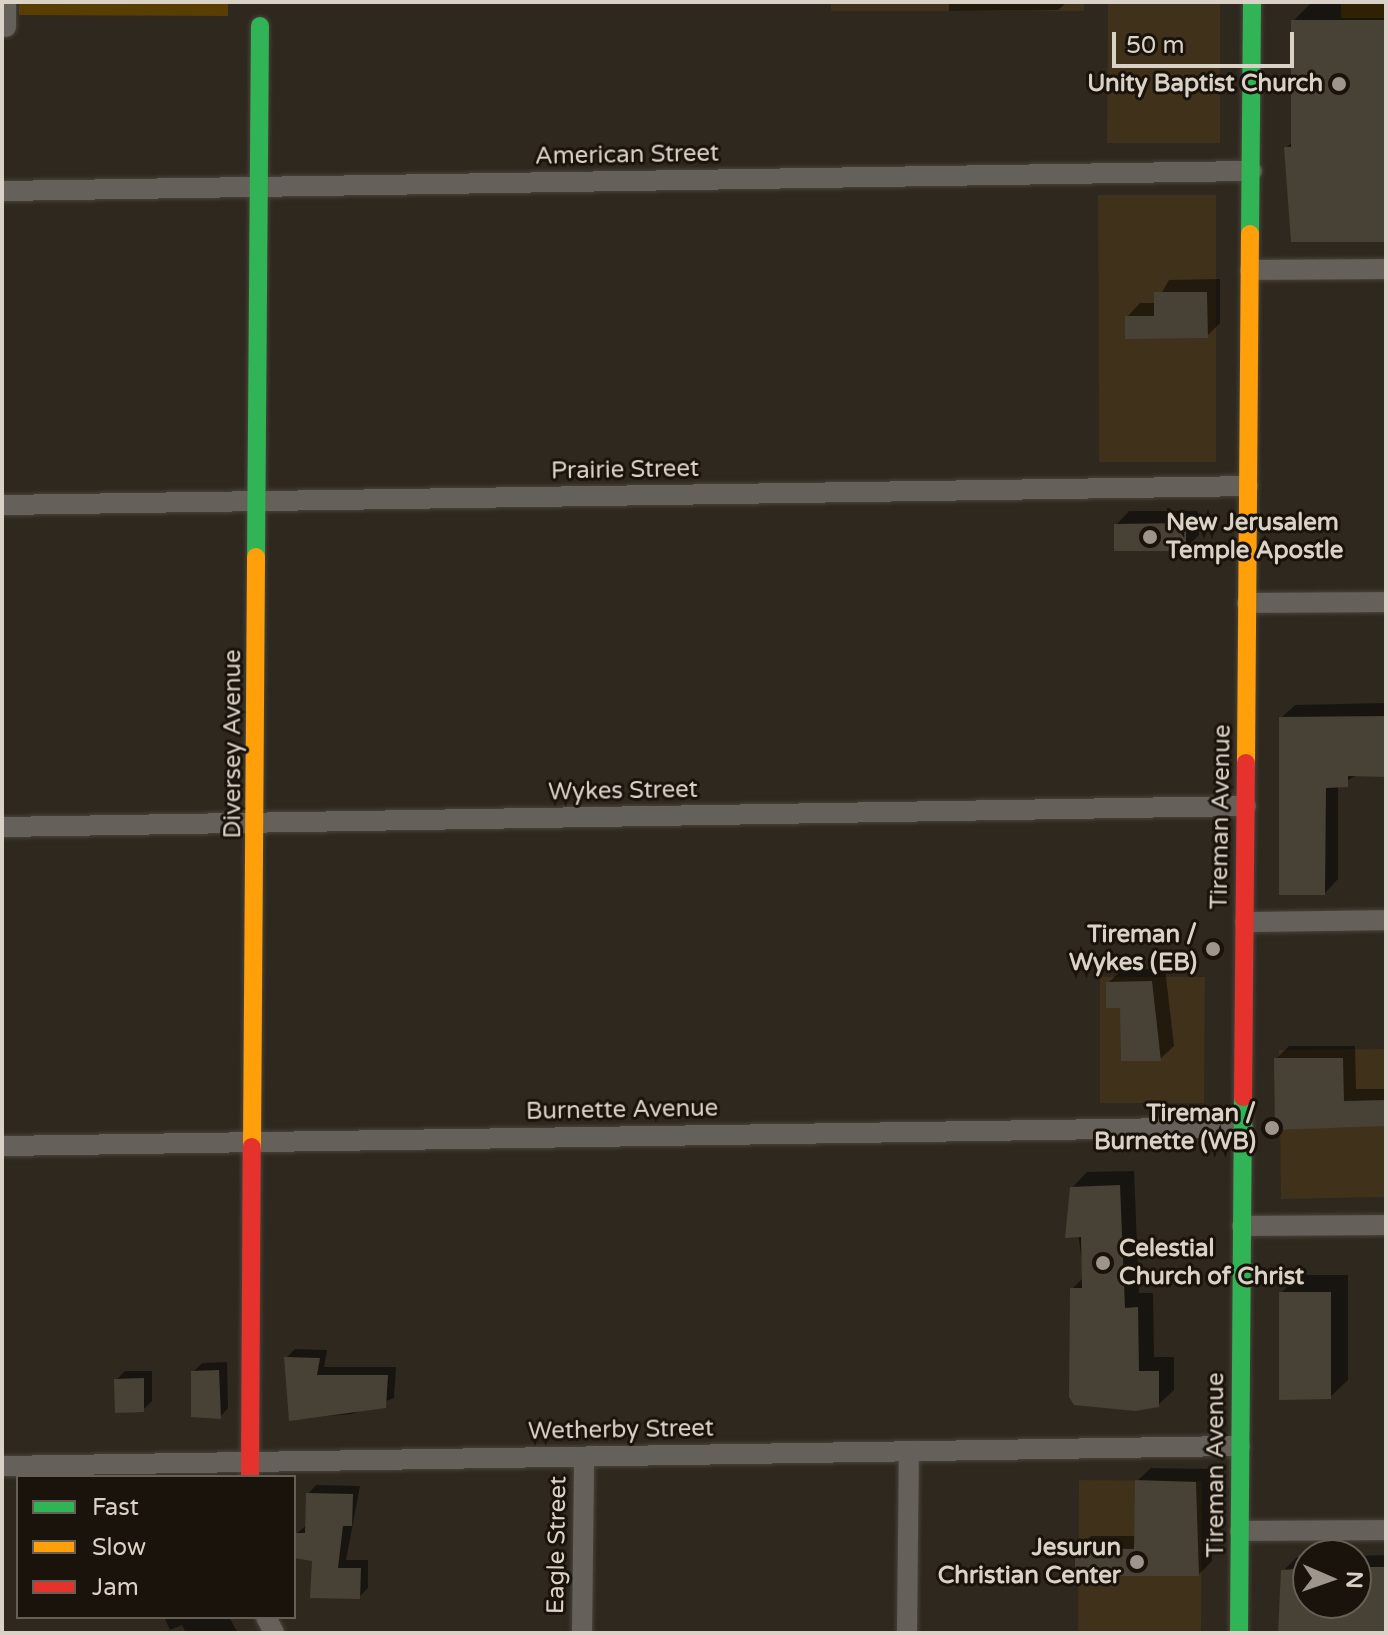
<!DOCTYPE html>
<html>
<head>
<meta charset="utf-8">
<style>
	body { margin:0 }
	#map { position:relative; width:1388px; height:1635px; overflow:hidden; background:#2e281e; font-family:"Varela Round",sans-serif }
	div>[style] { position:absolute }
	.built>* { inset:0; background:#3f311a }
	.green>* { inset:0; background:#593e04 }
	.shadow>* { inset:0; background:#0007 }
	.building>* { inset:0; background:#484135 }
	.roads { filter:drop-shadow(0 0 2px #49433b) drop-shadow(0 0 2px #49433b) }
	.street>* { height:20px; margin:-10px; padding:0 10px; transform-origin:10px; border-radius:10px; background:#656059 }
	.fast>* { height:18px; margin:-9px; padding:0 9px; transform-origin:9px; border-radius:9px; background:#30b455 }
	.slow>* { height:18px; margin:-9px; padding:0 9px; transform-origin:9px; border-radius:9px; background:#ff9f0a }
	.jam>* { height:18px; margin:-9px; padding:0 9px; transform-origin:9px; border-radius:9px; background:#e5322d }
	.dots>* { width:22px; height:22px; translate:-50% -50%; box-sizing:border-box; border:4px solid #19130b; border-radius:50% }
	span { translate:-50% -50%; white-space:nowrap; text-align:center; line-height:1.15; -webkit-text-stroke:6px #19130b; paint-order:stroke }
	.poi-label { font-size:24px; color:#dad2c7; font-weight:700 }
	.right { translate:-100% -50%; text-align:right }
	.left { translate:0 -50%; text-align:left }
	.street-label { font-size:24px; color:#dad2c7 }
	.frame { position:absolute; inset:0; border:4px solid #dad2c7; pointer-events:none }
	.legend { position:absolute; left:16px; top:1475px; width:280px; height:144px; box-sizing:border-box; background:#19130b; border:2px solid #665f56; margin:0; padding:10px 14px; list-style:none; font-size:24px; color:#dad2c7 }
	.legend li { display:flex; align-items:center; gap:16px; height:40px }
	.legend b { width:40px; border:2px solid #665f56 }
	.north { position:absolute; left:1292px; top:1539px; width:80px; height:80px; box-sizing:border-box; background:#19130b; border:2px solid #665f56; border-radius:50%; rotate:92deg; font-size:22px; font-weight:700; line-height:32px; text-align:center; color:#dad2c7 }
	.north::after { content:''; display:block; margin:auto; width:28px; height:36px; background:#9e968c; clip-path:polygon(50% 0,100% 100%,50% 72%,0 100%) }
	.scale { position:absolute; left:1112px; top:32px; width:182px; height:36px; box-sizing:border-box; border:4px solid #dad2c7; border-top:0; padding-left:10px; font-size:24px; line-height:28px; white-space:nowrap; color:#dad2c7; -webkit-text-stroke:6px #19130b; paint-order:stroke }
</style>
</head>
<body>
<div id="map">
	<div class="built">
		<i style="clip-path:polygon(831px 2px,1084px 2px,1084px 11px,831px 11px)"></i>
		<i style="clip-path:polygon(1108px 2px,1220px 2px,1220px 143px,1107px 143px)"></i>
		<i style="clip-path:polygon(1098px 195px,1216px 195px,1216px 462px,1099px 462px)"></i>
		<i style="clip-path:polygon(1100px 977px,1205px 977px,1204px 1103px,1100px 1103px)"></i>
		<i style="clip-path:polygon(1386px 1049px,1386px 1197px,1281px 1199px,1279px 1050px)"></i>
		<i style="clip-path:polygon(1079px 1480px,1202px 1481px,1201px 1633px,1078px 1633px)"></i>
	</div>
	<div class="green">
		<i style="clip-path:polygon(19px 2px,228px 2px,228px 16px,19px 15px)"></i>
		<i style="clip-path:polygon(1341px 2px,1386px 2px,1386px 18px,1341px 18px)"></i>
	</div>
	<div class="shadow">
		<i style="clip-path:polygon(949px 2px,1067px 2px,1058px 10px,949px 11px)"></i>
		<i style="clip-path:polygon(1311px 3px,1386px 3px,1386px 240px,1286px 148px,1293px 141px,1293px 21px)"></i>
		<i style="clip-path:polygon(1220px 279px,1220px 323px,1207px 336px,1127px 317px,1140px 303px,1156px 303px,1169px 280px)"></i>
		<i style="clip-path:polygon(1129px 511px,1198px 511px,1199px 535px,1185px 549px,1116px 525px)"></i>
		<i style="clip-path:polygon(1386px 703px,1386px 775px,1358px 775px,1338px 785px,1338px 879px,1325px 893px,1281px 718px,1295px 705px)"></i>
		<i style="clip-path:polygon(1165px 969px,1174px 1046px,1160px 1059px,1108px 983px,1122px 970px)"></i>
		<i style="clip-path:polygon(1289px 1046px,1355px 1046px,1356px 1089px,1386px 1089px,1386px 1123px,1277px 1128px,1276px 1059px)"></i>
		<i style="clip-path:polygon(1134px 1171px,1139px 1293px,1153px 1293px,1154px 1357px,1174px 1357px,1174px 1390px,1158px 1405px,1075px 1403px,1072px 1289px,1084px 1277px,1072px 1188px,1087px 1172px)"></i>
		<i style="clip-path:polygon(1299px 1275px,1348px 1275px,1348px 1380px,1330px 1397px,1281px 1293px)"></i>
		<i style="clip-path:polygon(295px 1349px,327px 1350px,324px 1367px,396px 1367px,394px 1398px,352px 1414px,290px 1419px,286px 1358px)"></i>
		<i style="clip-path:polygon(227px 1362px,228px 1408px,220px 1417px,193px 1372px,202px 1363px)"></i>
		<i style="clip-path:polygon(125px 1371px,152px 1371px,152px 1401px,143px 1410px,116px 1380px)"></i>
		<i style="clip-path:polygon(1151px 1468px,1209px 1469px,1212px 1561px,1199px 1574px,1077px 1549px,1091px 1536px,1136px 1536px,1137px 1481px)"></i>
		<i style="clip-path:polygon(316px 1485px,360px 1486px,346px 1560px,368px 1560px,368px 1588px,359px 1597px,314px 1559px,296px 1534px,307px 1525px,308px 1494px)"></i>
		<i style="clip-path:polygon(1386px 1555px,1386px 1633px,1282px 1633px,1283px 1571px,1297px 1557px,1308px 1557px,1308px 1603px,1356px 1603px,1356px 1556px)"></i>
		<i style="clip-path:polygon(164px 1617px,229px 1617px,238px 1633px,186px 1633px,182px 1625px,170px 1630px)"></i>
	</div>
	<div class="building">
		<i style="clip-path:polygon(1291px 20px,1386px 20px,1386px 242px,1291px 242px,1284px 147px,1291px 147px)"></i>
		<i style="clip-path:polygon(1154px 292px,1207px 292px,1208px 338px,1125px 339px,1125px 316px,1154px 316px)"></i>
		<i style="clip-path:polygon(1186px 523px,1186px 551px,1114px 551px,1114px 524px)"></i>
		<i style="clip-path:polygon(1386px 716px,1386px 777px,1348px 776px,1348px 787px,1326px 788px,1325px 895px,1279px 895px,1279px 717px)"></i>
		<i style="clip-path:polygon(1152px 981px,1161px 1061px,1121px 1061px,1120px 1008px,1106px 1008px,1106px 982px)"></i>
		<i style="clip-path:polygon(1274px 1058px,1343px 1058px,1344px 1101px,1386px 1100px,1386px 1126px,1275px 1130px)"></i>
		<i style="clip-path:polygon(1120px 1185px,1125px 1308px,1138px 1307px,1139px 1371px,1159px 1371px,1159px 1407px,1135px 1411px,1074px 1405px,1069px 1397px,1070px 1288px,1082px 1288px,1081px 1237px,1065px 1238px,1070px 1187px)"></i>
		<i style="clip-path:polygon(1279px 1292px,1331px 1292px,1331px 1399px,1279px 1400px)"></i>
		<i style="clip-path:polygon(284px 1357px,320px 1358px,317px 1375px,388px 1375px,386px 1408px,289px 1421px)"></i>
		<i style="clip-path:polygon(219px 1370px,221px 1419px,191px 1417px,191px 1371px)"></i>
		<i style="clip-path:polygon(144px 1378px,144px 1412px,115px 1413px,114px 1379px)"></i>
		<i style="clip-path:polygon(1135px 1480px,1196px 1482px,1199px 1576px,1075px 1576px,1075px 1548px,1134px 1549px)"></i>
		<i style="clip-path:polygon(306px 1493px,353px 1494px,352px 1526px,343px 1526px,338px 1568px,361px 1568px,360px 1599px,310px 1598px,312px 1561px,294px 1558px,294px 1533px,305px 1533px)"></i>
		<i style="clip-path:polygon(1356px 1567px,1386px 1567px,1386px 1633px,1278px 1633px,1281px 1570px,1308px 1568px,1308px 1603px,1356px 1603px)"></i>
	</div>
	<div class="roads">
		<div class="street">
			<i style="left:6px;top:2px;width:25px;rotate:90deg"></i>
			<i style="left:2px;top:191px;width:1250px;rotate:-0.92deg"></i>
			<i style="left:1250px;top:270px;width:136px;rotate:-0.4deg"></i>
			<i style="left:2px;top:505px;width:1246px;rotate:-0.87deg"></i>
			<i style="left:1247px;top:603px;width:139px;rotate:-0.4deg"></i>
			<i style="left:2px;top:827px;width:1244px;rotate:-0.97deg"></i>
			<i style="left:1245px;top:922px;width:141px;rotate:-0.8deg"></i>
			<i style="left:2px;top:1146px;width:1241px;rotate:-0.88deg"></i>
			<i style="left:1242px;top:1226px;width:144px;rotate:-0.4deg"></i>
			<i style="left:2px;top:1466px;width:1238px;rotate:-0.93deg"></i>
			<i style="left:1240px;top:1531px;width:146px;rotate:-0.4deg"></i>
			<i style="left:266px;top:1617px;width:18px;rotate:63deg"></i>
			<i style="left:582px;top:1633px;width:176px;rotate:-89.3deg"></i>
			<i style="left:907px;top:1633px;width:182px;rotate:-89.4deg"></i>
		</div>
		<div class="fast">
			<i style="left:1250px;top:234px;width:232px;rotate:-89.5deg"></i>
			<i style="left:256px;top:557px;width:531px;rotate:-89.57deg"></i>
			<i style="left:1239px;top:1633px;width:536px;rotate:-89.57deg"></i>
		</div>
		<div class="slow">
			<i style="left:1246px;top:763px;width:529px;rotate:-89.57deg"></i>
			<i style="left:252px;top:1147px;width:590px;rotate:-89.61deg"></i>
		</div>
		<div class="jam">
			<i style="left:1243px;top:1097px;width:334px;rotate:-89.5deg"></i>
			<i style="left:250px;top:1477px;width:330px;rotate:-89.7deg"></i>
		</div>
	</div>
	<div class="dots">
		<i style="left:1339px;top:84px;background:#9e968c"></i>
		<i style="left:1150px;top:537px;background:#9e968c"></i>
		<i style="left:1213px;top:949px;background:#9e968c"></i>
		<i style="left:1272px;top:1128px;background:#9e968c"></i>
		<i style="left:1103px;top:1263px;background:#9e968c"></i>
		<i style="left:1137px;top:1562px;background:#9e968c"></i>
	</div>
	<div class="poi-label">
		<span class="right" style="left:1323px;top:84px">Unity Baptist Church</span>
		<span class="left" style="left:1166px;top:537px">New Jerusalem<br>Temple Apostle</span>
		<span class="right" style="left:1197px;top:949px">Tireman /<br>Wykes (EB)</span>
		<span class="right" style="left:1256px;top:1128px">Tireman /<br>Burnette (WB)</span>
		<span class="left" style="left:1119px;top:1263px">Celestial<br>Church of Christ</span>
		<span class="right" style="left:1121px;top:1562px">Jesurun<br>Christian Center</span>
	</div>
	<div class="street-label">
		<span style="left:627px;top:155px;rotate:-1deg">American Street</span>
		<span style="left:625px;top:470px;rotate:-1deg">Prairie Street</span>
		<span style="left:233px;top:744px;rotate:-90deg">Diversey Avenue</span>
		<span style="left:623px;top:791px;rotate:-1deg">Wykes Street</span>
		<span style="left:1221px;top:817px;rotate:-89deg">Tireman Avenue</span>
		<span style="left:622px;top:1110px;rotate:-1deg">Burnette Avenue</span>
		<span style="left:621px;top:1430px;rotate:-1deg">Wetherby Street</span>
		<span style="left:1216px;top:1465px;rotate:-90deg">Tireman Avenue</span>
		<span style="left:557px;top:1545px;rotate:-89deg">Eagle Street</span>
	</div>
	<div class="frame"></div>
	<ul class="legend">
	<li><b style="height:10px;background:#30b455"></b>Fast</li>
	<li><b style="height:10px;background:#ff9f0a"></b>Slow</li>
	<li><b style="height:10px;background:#e5322d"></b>Jam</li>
	</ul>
	<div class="north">N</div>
	<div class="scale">50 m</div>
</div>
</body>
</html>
